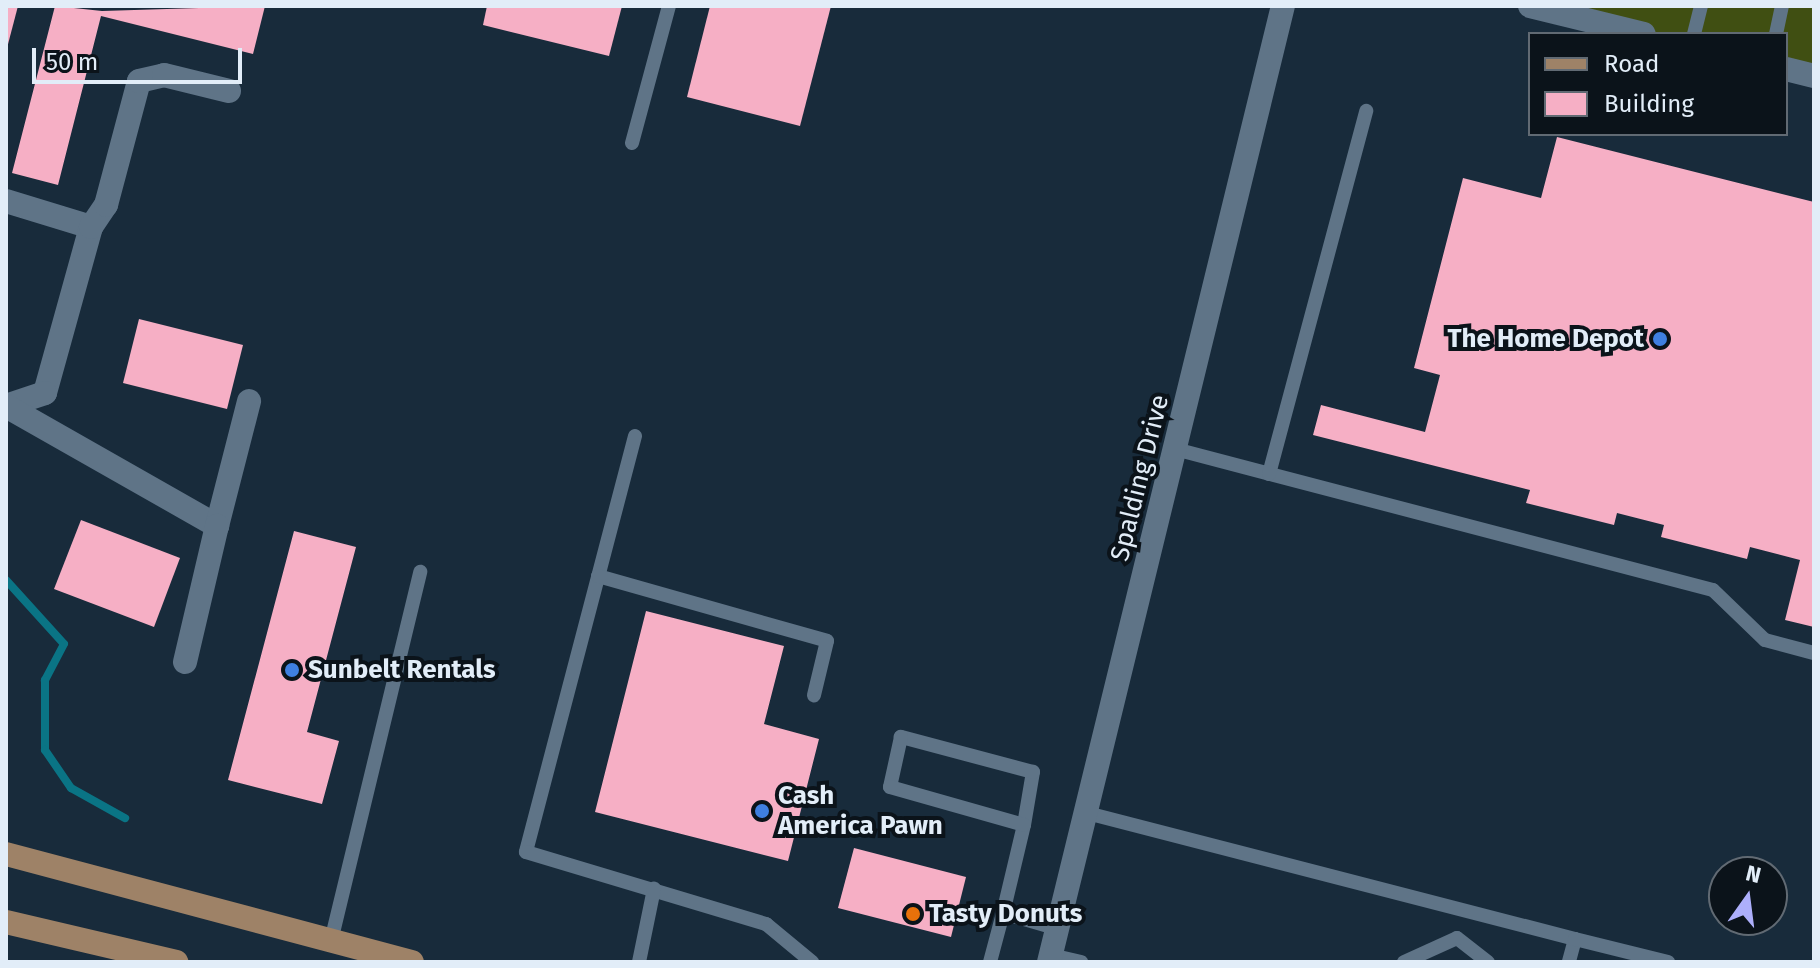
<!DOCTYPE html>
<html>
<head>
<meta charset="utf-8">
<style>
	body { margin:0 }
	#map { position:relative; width:1820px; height:968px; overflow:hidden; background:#182b3b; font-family:"Fira Sans",sans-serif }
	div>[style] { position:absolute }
	.green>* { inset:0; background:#404f12 }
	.stream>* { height:8px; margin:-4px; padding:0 4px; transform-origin:4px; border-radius:4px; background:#0a7485 }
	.building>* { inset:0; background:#f6afc5 }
	.service>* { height:14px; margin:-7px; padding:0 7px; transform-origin:7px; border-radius:7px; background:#5f7487 }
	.minor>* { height:24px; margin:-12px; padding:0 12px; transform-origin:12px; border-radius:12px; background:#5f7487 }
	.primary>* { height:24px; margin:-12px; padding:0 12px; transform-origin:12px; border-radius:12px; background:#9e8267 }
	.dots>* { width:22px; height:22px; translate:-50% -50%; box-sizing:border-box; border:4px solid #0b131a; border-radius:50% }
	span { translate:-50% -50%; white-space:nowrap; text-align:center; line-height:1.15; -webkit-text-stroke:8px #0b131a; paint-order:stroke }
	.poi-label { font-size:26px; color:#e2edf8; font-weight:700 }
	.right { translate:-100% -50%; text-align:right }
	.left { translate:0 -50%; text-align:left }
	.street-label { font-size:26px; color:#e2edf8 }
	.frame { position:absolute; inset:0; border:8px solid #e2edf8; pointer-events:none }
	.legend { position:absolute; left:1528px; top:32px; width:260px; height:104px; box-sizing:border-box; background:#0b131a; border:2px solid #616a73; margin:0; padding:10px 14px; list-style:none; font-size:24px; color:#e2edf8 }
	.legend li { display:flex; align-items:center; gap:16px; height:40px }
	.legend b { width:40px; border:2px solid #616a73 }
	.north { position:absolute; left:1708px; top:856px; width:80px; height:80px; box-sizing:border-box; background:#0b131a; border:2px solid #616a73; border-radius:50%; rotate:14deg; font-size:22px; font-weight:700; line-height:32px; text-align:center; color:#e2edf8 }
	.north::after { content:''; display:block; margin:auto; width:28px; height:36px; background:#adaffb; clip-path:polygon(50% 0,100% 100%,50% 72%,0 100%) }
	.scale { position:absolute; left:32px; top:48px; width:210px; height:36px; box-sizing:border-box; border:4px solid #e2edf8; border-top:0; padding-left:10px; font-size:24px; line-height:28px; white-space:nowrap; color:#e2edf8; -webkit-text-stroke:6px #0b131a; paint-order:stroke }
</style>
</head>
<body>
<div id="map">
	<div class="green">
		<i style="clip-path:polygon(1529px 6px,1814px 6px,1814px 73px,1786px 67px,1786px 34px,1648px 34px)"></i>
	</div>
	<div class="stream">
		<i style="left:6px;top:580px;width:86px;rotate:47.8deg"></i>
		<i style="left:64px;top:644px;width:41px;rotate:117.8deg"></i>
		<i style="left:45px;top:680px;width:70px;rotate:90deg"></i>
		<i style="left:45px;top:750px;width:46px;rotate:55.6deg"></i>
		<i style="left:71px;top:788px;width:62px;rotate:29.1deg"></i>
	</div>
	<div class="building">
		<i style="clip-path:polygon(6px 6px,18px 6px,7px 48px,6px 48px)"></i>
		<i style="clip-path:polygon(55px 6px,102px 11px,265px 6px,253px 54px,101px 16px,58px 185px,12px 173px)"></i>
		<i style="clip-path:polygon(487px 6px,622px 6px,609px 56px,483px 25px)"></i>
		<i style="clip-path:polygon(710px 6px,831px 6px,800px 126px,687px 97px)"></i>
		<i style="clip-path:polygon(1557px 137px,1814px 202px,1814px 627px,1785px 620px,1800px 560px,1750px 547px,1747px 559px,1661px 537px,1664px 525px,1617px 513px,1614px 525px,1526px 503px,1530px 490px,1313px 435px,1321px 405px,1425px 432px,1440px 375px,1414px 368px,1463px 178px,1541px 198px)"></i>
		<i style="clip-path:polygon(139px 319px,243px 345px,227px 409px,123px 383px)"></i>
		<i style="clip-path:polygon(81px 520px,180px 558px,154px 627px,54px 589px)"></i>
		<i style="clip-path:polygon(294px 531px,356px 547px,307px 732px,339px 741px,322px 804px,228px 780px)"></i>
		<i style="clip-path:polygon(646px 611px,784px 646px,764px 724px,819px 739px,788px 861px,595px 812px)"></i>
		<i style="clip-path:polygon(854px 848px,966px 877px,951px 937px,838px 908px)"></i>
	</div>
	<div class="service">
		<i style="left:1694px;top:34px;width:29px;rotate:-76deg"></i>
		<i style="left:1776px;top:34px;width:29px;rotate:-78deg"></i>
		<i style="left:632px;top:143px;width:142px;rotate:-74.9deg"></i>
		<i style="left:635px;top:436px;width:430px;rotate:104.7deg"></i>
		<i style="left:526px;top:852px;width:251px;rotate:16.7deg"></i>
		<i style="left:766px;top:924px;width:60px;rotate:39.6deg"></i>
		<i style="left:1175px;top:449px;width:556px;rotate:14.69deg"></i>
		<i style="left:1713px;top:590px;width:72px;rotate:43.9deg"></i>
		<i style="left:1765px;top:640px;width:51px;rotate:14.9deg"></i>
		<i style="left:1269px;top:474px;width:376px;rotate:-75deg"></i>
		<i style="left:598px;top:576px;width:238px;rotate:15.8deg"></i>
		<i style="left:827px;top:641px;width:56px;rotate:103.5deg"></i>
		<i style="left:1087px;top:813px;width:504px;rotate:14.48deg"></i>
		<i style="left:1575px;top:939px;width:24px;rotate:105deg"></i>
		<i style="left:1003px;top:913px;width:90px;rotate:-76.6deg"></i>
		<i style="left:1024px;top:825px;width:54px;rotate:-80.4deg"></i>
		<i style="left:1033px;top:772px;width:137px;rotate:-165.1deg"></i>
		<i style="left:901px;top:737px;width:51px;rotate:102.4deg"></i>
		<i style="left:890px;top:787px;width:139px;rotate:15.8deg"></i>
		<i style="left:1457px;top:938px;width:39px;rotate:38deg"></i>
		<i style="left:1575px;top:939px;width:96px;rotate:13.9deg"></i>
		<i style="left:331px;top:941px;width:380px;rotate:-76.4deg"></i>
		<i style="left:1051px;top:955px;width:31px;rotate:13deg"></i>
		<i style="left:639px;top:962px;width:75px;rotate:-78.4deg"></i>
		<i style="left:990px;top:962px;width:51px;rotate:-75.1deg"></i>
		<i style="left:1003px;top:913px;width:57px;rotate:16.2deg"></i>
		<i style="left:1404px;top:962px;width:58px;rotate:-24.4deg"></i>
	</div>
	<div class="minor">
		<i style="left:1530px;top:6px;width:117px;rotate:13.8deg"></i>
		<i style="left:1786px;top:69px;width:29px;rotate:14deg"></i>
		<i style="left:6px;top:201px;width:89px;rotate:17deg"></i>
		<i style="left:91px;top:227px;width:172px;rotate:105.5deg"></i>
		<i style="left:45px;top:393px;width:41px;rotate:161.6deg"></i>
		<i style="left:91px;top:227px;width:27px;rotate:-56deg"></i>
		<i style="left:106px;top:205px;width:128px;rotate:-75.1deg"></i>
		<i style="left:139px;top:81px;width:26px;rotate:-13deg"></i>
		<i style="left:164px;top:75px;width:67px;rotate:13.8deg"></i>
		<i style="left:6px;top:406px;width:243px;rotate:29.6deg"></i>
		<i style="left:217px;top:526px;width:129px;rotate:-75.6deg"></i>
		<i style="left:185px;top:662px;width:140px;rotate:-76.8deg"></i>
		<i style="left:1049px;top:962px;width:984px;rotate:-76.25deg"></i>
	</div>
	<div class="primary">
		<i style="left:6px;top:854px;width:420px;rotate:14.9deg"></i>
		<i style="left:6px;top:922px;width:175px;rotate:13.2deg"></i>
	</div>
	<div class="dots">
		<i style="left:1660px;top:339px;background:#3f7fe0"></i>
		<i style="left:292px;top:670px;background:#3f7fe0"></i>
		<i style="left:762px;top:811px;background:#3f7fe0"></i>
		<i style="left:913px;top:914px;background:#e8710a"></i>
	</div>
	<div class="poi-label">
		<span class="right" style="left:1644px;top:339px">The Home Depot</span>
		<span class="left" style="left:308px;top:670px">Sunbelt Rentals</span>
		<span class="left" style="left:778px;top:811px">Cash<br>America Pawn</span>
		<span class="left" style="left:929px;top:914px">Tasty Donuts</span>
	</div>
	<div class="street-label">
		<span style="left:1140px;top:478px;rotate:-76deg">Spalding Drive</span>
	</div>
	<div class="frame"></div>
	<ul class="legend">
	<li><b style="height:10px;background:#9e8267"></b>Road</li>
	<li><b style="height:22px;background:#f6afc5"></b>Building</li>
	</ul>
	<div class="north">N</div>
	<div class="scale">50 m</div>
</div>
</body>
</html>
